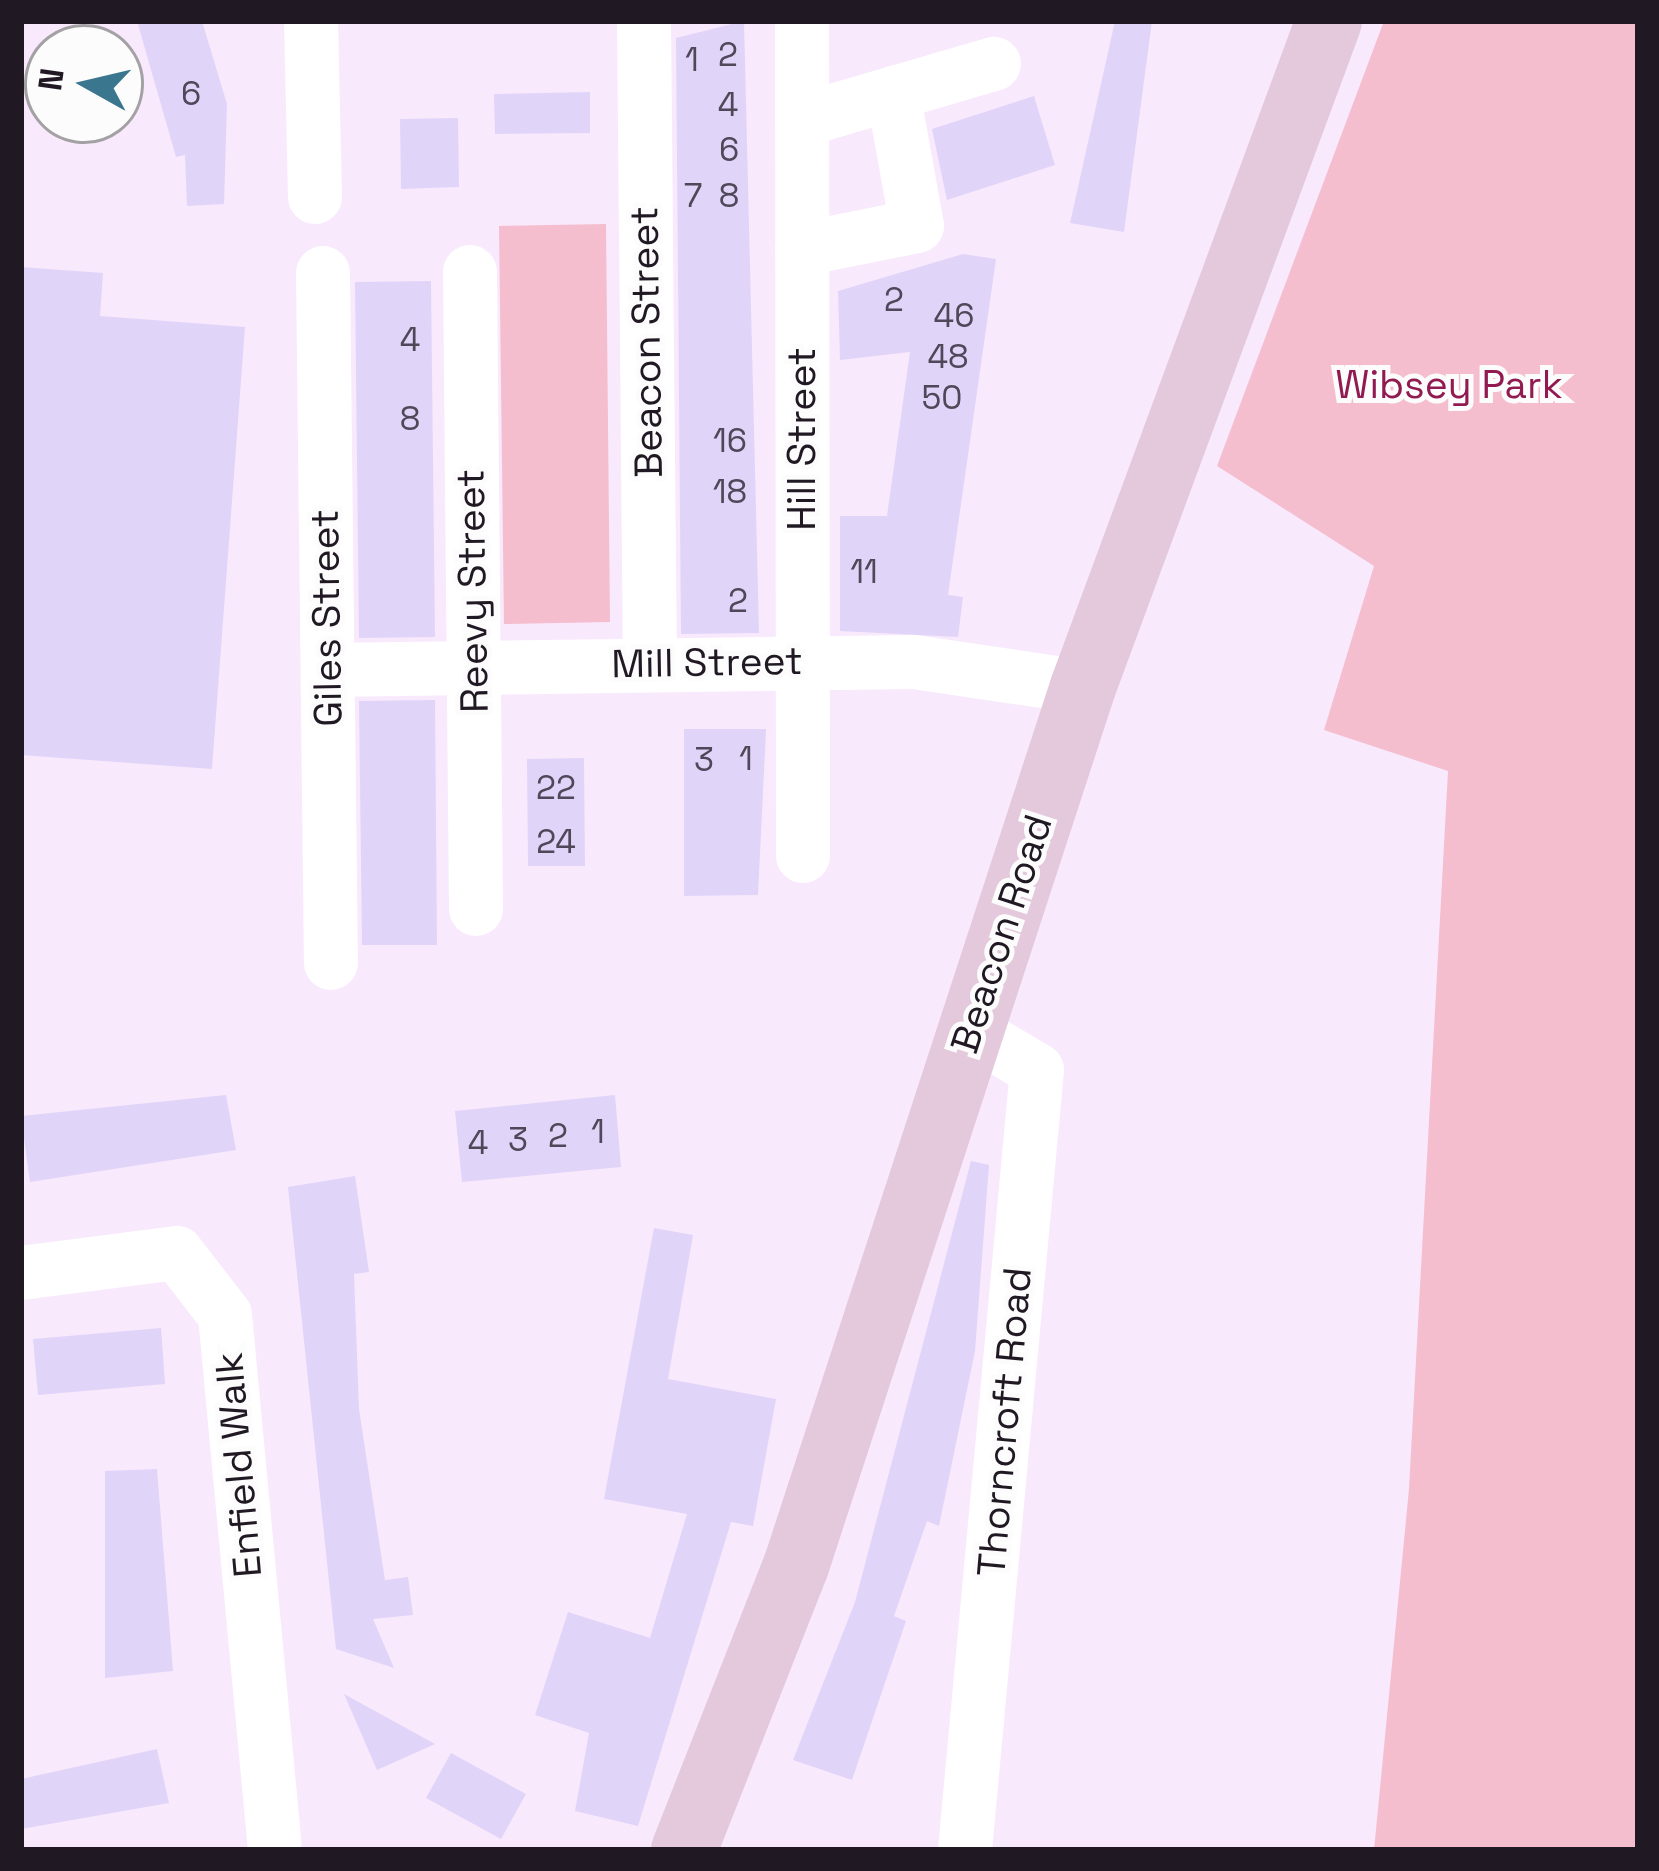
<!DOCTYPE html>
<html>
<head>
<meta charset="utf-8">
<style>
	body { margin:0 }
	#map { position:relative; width:1659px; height:1871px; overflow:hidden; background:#f9e9fc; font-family:"Space Grotesk",sans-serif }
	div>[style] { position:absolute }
	.green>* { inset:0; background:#f5becf }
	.building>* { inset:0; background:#e1d4f9 }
	.street>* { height:54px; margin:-27px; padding:0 27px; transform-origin:27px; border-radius:27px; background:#fff }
	.secondary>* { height:66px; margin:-33px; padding:0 33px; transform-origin:33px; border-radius:33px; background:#e4c9dc }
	span { translate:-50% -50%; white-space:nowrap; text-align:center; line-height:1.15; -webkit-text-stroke:10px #fcfcfc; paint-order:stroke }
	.number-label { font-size:33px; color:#504758 }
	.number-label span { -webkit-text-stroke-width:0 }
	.street-label { font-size:39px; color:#201822 }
	.park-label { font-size:39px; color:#911a50 }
	.frame { position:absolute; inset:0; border:24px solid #201822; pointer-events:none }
	.north { position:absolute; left:24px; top:24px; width:120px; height:120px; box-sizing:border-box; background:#fcfcfc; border:3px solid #a4a1a5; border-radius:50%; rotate:278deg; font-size:33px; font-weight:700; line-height:48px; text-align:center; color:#201822 }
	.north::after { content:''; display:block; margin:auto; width:42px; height:54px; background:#3a778e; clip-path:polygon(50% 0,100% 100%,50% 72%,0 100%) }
</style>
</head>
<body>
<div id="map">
	<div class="green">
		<i style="clip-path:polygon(1384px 21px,1638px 21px,1638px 1850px,1374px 1850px,1409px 1489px,1448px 771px,1324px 730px,1374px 566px,1217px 466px)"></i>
		<i style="clip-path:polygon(606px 224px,610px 622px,504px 624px,499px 226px)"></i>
	</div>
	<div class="building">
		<i style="clip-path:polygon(137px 21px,202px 21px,227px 104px,224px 204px,187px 206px,185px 155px,176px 157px)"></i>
		<i style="clip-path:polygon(744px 21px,759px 633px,681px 634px,676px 38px)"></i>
		<i style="clip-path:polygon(1115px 21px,1152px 21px,1124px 232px,1070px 223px)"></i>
		<i style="clip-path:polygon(590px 92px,590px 133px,495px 134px,494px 94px)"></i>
		<i style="clip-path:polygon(1034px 96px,1055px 165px,947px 200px,932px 129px)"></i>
		<i style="clip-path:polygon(458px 118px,459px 187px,401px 189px,400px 119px)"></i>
		<i style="clip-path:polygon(963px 254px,996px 259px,948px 595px,963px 597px,958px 637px,840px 631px,840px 516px,887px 516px,910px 352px,840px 360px,838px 291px)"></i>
		<i style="clip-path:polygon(21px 267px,103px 273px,100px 316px,245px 327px,212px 769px,21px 755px)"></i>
		<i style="clip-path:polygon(431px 281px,435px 637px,359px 638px,355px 282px)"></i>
		<i style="clip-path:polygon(435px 700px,437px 945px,362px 945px,359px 701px)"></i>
		<i style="clip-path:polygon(684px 729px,766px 729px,758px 895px,684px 896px)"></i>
		<i style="clip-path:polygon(584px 758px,585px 866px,528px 866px,527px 759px)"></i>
		<i style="clip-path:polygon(226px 1095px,236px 1150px,30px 1182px,21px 1116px)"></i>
		<i style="clip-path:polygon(615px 1095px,621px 1167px,462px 1182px,455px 1111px)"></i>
		<i style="clip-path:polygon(971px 1161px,989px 1165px,975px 1351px,939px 1526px,927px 1521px,894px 1616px,906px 1621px,852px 1780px,793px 1760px,855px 1602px)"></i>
		<i style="clip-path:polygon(355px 1176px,369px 1272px,354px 1274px,359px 1409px,385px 1580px,408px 1577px,413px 1615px,373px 1619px,394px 1668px,336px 1649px,288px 1187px)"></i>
		<i style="clip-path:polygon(654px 1228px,693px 1235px,668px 1379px,776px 1399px,753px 1526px,731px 1522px,638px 1826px,575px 1811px,589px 1733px,535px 1715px,568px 1612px,650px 1638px,687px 1514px,604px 1499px)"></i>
		<i style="clip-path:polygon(161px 1328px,165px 1384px,38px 1395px,33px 1339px)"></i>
		<i style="clip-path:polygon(157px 1469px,173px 1671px,105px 1678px,105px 1471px)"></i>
		<i style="clip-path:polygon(344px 1694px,435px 1744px,377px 1770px)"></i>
		<i style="clip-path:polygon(157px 1749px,169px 1803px,21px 1829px,21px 1779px)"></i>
		<i style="clip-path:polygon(451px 1753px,526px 1794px,501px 1839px,426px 1798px)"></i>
	</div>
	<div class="street">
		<i style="left:311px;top:21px;width:176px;rotate:88.7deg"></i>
		<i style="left:644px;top:21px;width:643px;rotate:89.47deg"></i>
		<i style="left:802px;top:21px;width:835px;rotate:89.93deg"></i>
		<i style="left:802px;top:120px;width:200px;rotate:-16.3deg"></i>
		<i style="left:802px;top:249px;width:117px;rotate:-11.3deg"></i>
		<i style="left:917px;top:226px;width:135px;rotate:-100.2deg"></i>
		<i style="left:470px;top:272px;width:637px;rotate:89.46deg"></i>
		<i style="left:323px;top:273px;width:690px;rotate:89.34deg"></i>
		<i style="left:328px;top:670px;width:586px;rotate:-0.78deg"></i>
		<i style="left:914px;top:662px;width:171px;rotate:8.4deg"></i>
		<i style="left:21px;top:1273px;width:157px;rotate:-7.3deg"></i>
		<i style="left:177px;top:1253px;width:78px;rotate:52.3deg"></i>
		<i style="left:225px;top:1315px;width:537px;rotate:84.66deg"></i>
		<i style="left:965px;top:1850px;width:783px;rotate:-84.73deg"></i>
		<i style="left:1037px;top:1070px;width:77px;rotate:-149.4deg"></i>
	</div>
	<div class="secondary">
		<i style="left:684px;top:1850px;width:305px;rotate:-68.5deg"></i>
		<i style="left:796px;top:1566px;width:925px;rotate:-71.92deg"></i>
		<i style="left:1083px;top:687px;width:710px;rotate:-69.73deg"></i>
	</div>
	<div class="number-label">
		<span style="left:728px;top:56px">2</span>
		<span style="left:692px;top:61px">1</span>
		<span style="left:191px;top:95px">6</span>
		<span style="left:728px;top:106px">4</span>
		<span style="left:729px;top:151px">6</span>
		<span style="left:693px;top:197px">7</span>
		<span style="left:729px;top:197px">8</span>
		<span style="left:894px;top:301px">2</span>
		<span style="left:954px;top:317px">46</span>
		<span style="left:410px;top:341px">4</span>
		<span style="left:948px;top:358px">48</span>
		<span style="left:942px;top:399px">50</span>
		<span style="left:410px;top:420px">8</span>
		<span style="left:730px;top:442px">16</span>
		<span style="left:730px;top:493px">18</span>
		<span style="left:864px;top:573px">11</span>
		<span style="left:738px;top:602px">2</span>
		<span style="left:746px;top:760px">1</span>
		<span style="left:704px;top:761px">3</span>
		<span style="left:556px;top:789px">22</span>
		<span style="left:556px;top:843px">24</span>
		<span style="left:598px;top:1133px">1</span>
		<span style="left:558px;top:1137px">2</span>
		<span style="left:518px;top:1141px">3</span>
		<span style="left:478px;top:1144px">4</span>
	</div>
	<div class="street-label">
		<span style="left:647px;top:342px;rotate:-91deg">Beacon Street</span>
		<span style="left:802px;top:439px;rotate:-90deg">Hill Street</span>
		<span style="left:473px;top:591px;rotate:-91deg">Reevy Street</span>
		<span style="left:327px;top:618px;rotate:-91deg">Giles Street</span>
		<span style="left:707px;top:663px;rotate:-1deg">Mill Street</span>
		<span style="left:1002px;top:934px;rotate:-72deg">Beacon Road</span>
		<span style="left:1005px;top:1422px;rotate:-85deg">Thorncroft Road</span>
		<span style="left:239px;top:1465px;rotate:-95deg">Enfield Walk</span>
	</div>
	<div class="park-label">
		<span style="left:1449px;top:385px">Wibsey Park</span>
	</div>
	<div class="frame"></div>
	<div class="north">N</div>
</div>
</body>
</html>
